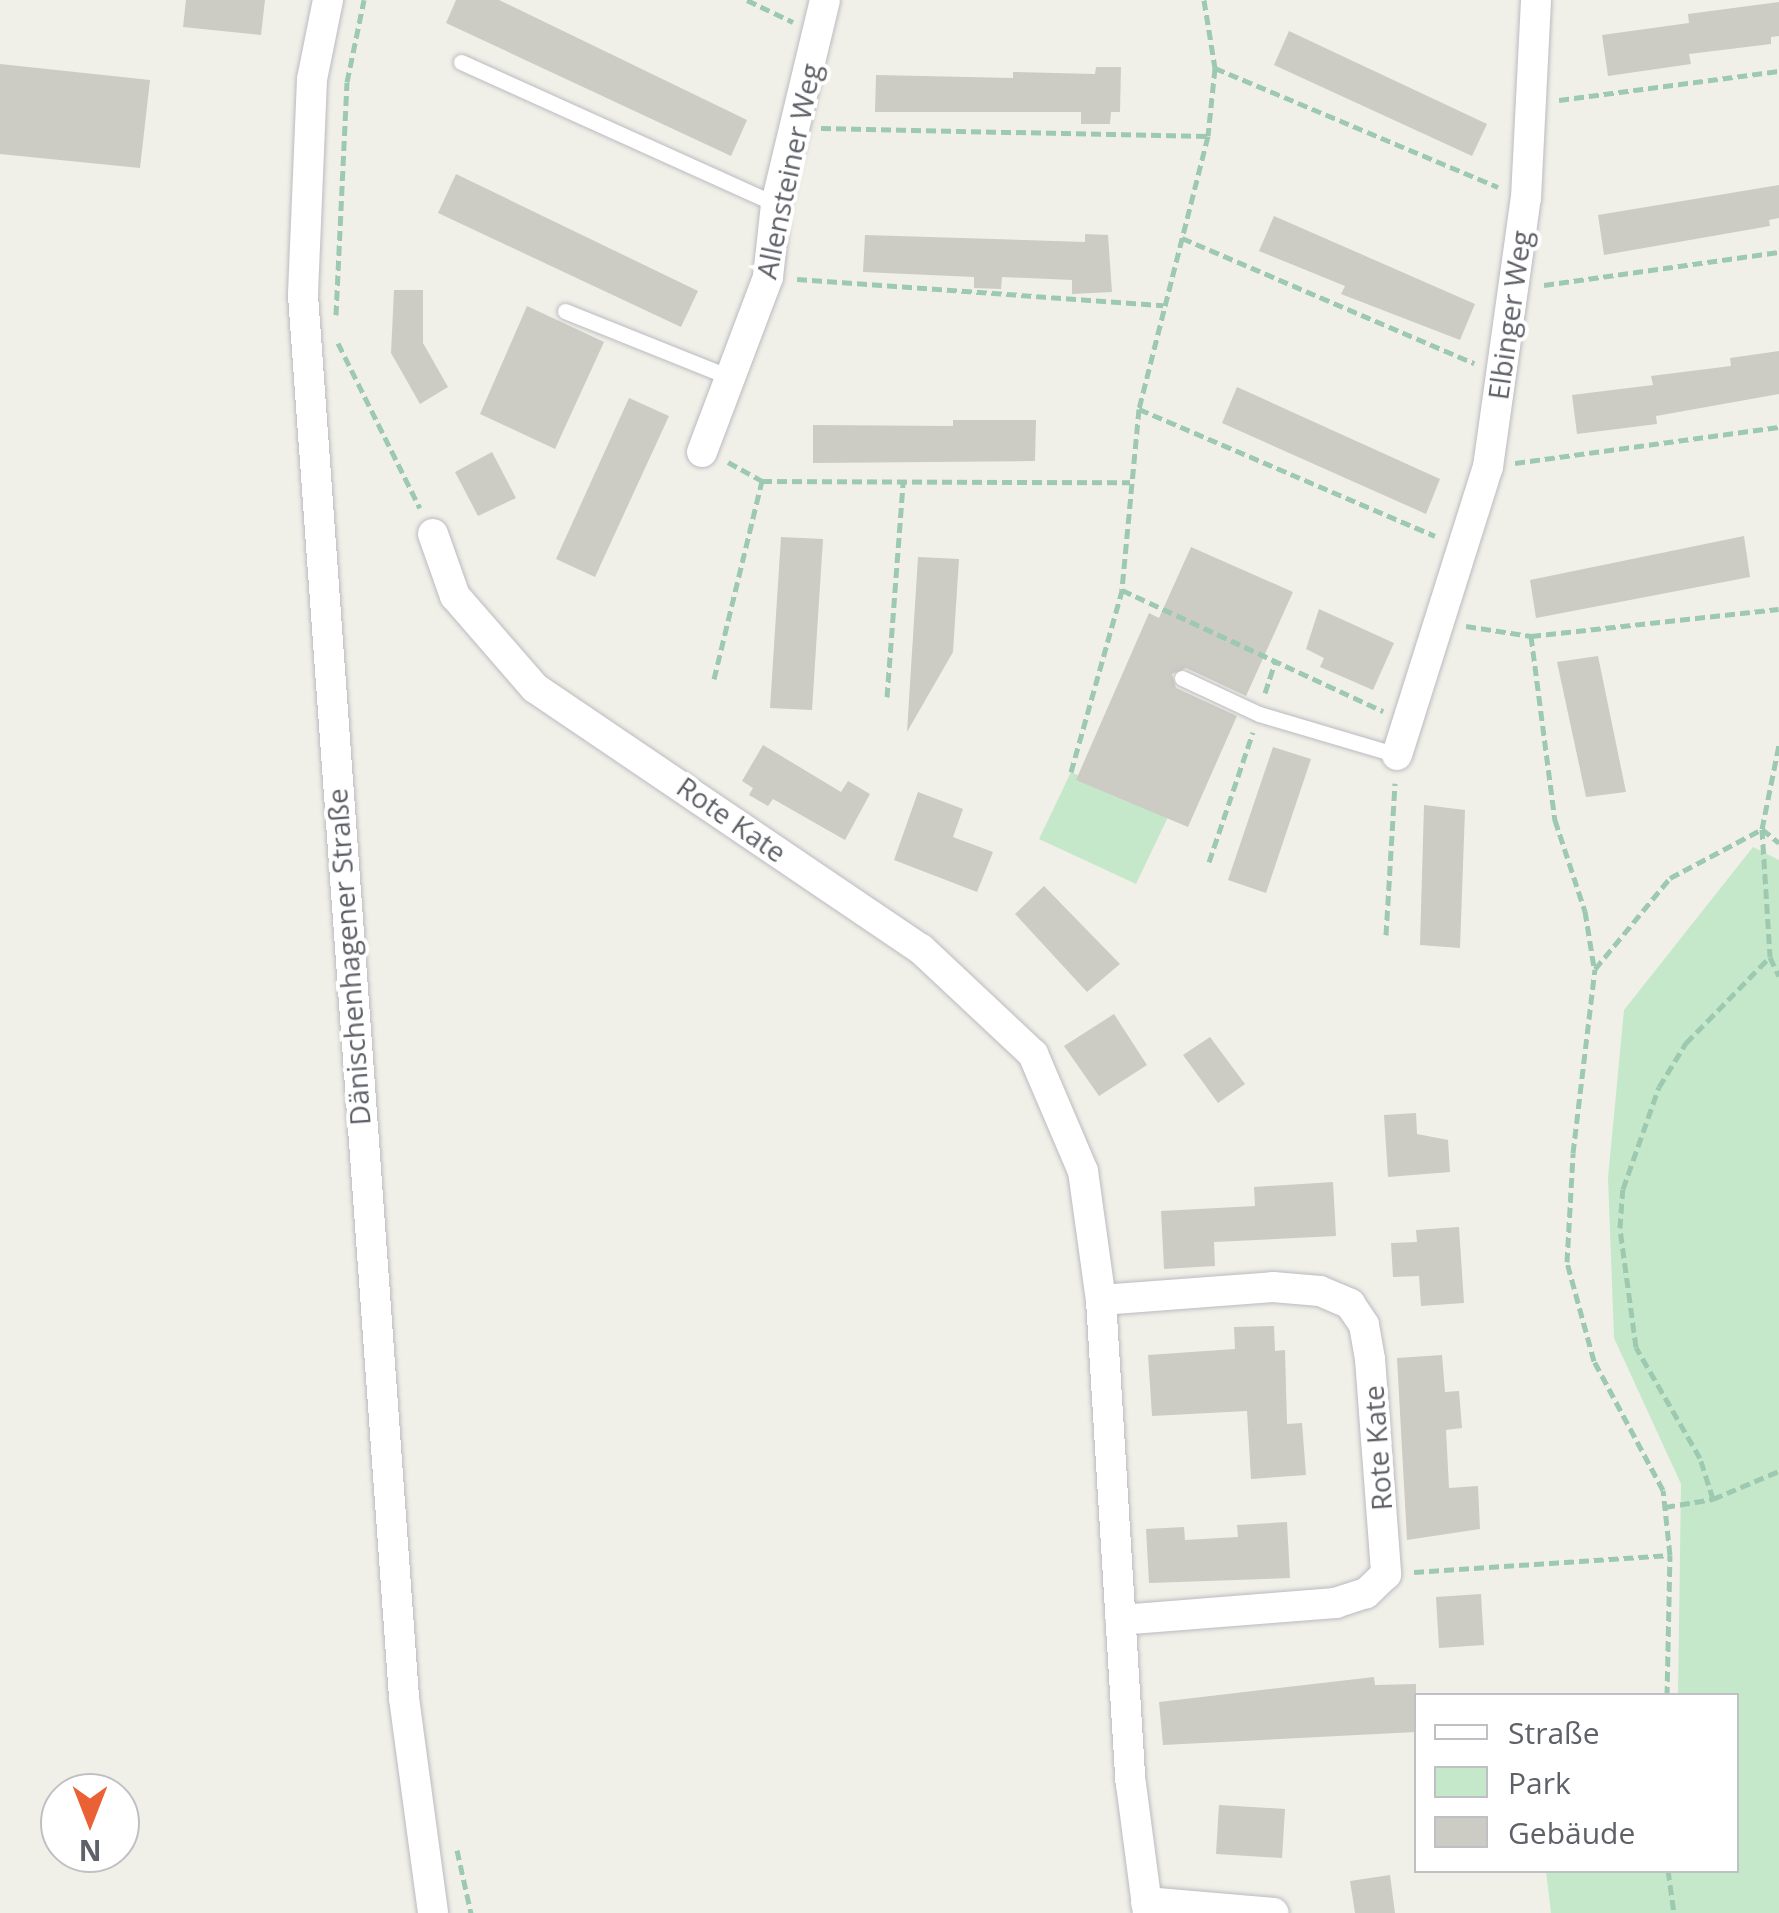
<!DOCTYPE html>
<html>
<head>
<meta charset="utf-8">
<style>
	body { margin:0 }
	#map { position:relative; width:1779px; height:1913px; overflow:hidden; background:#f1f0e8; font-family:"Open Sans",sans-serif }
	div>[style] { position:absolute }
	.green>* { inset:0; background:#c5e8cb }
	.building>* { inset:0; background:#cccbc4 }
	.path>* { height:5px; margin-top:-2.5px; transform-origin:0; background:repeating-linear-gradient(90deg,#9ec9b1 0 10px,transparent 0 15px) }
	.roads { filter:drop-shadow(0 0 2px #babbc1) drop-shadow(0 0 2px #babbc1) }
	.lane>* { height:15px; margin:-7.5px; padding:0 7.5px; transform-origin:7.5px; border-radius:7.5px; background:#fff }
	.street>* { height:30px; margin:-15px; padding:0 15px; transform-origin:15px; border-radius:15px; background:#fff }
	span { translate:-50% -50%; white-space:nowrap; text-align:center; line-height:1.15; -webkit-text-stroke:8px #fff; paint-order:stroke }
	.street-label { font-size:28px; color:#5f6168 }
	.legend { position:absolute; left:1414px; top:1693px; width:325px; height:180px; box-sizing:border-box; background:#fff; border:2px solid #bfc0c3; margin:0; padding:12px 18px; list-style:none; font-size:30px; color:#5f6168 }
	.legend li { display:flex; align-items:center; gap:20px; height:50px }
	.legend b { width:50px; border:2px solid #bfc0c3 }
	.north { position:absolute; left:40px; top:1773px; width:100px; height:100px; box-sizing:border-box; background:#fff; border:2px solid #bfc0c3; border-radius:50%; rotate:180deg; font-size:28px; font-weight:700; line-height:40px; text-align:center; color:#5f6168 }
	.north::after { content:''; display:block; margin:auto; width:35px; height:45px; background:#ea6135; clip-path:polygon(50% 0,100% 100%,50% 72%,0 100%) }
</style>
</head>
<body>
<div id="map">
	<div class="green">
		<i style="clip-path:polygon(1071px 772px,1168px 817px,1136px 884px,1039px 839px)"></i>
		<i style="clip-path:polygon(1753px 847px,1779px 860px,1779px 1913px,1551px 1913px,1546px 1871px,1736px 1870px,1736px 1696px,1678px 1695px,1681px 1484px,1614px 1338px,1608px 1178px,1624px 1010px)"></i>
	</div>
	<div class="building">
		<i style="clip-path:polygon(186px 0,265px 0,261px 35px,183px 27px)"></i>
		<i style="clip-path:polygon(456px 0,499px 0,747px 120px,731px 156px,446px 23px)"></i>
		<i style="clip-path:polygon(1779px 2px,1779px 36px,1771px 37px,1771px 44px,1689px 54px,1691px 64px,1608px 76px,1602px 35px,1689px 23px,1688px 14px)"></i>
		<i style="clip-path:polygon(1289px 31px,1487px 124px,1472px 156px,1274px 65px)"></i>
		<i style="clip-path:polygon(0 64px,150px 80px,140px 168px,0 154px)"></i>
		<i style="clip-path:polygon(1096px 67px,1121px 67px,1120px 112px,1111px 112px,1110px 124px,1081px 124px,1081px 112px,875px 112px,876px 75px,1013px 78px,1013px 72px,1095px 74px)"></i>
		<i style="clip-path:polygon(456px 174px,698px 291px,681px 327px,438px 213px)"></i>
		<i style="clip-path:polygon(1779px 185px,1779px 218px,1769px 220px,1770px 226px,1604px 255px,1598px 215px)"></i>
		<i style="clip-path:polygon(1274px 216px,1475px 304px,1460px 340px,1341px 294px,1345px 286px,1259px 251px)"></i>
		<i style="clip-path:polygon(1085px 234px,1108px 235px,1112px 292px,1072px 294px,1072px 280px,1002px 277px,1001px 289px,974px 288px,974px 277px,863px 272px,865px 235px,1085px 242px)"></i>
		<i style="clip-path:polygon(394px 290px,423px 290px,423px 343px,448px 387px,420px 404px,391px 353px)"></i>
		<i style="clip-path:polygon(527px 306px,604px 342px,555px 449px,480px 414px)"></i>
		<i style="clip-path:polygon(1779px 351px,1779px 394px,1656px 416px,1657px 424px,1577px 434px,1572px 395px,1653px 385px,1651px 376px,1731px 366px,1730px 358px)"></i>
		<i style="clip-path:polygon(1237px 387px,1440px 479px,1426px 514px,1222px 423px)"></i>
		<i style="clip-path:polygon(629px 398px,669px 416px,595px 577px,556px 559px)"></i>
		<i style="clip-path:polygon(953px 420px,1036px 420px,1035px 461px,813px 463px,813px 425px,953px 426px)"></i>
		<i style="clip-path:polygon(492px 452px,516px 498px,478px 516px,455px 472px)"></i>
		<i style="clip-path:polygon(1744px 536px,1750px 577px,1536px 618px,1530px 580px)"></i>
		<i style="clip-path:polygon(781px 537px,823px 539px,812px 710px,770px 708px)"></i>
		<i style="clip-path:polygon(1191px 547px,1293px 592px,1246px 696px,1186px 668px,1172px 674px,1176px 688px,1237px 716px,1188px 827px,1076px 780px,1149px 613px,1159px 618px)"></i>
		<i style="clip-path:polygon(918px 557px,959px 559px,953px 652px,907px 732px)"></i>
		<i style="clip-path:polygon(1319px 609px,1394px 643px,1373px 690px,1320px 667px,1324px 658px,1306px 649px)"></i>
		<i style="clip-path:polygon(1598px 656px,1626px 792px,1586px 797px,1557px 662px)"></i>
		<i style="clip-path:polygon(763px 745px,841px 792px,848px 781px,870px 794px,845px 840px,773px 799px,768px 806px,749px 795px,753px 788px,742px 781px)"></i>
		<i style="clip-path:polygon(1273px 747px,1311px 759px,1266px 893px,1228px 880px)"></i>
		<i style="clip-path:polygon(918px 792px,963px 809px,953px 837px,993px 852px,977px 892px,894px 860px)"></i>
		<i style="clip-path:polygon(1424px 805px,1465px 810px,1460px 948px,1420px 945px)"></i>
		<i style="clip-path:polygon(1044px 886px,1120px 964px,1087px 992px,1015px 914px)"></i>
		<i style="clip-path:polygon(1114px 1014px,1147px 1065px,1099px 1096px,1064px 1046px)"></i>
		<i style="clip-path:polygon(1210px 1037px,1245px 1084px,1218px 1103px,1183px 1055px)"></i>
		<i style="clip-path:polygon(1416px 1113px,1417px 1134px,1448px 1140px,1450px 1172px,1388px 1177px,1384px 1115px)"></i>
		<i style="clip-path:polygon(1333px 1182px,1336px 1236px,1214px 1242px,1215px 1266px,1164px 1269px,1161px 1211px,1255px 1206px,1254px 1187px)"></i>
		<i style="clip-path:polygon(1459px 1227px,1464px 1303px,1421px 1306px,1419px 1276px,1393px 1277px,1391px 1243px,1417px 1242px,1416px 1230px)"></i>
		<i style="clip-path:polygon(1274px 1326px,1275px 1351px,1285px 1350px,1287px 1424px,1302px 1423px,1306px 1475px,1251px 1479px,1247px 1411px,1152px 1416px,1148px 1355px,1235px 1349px,1234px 1327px)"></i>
		<i style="clip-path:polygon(1442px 1355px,1445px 1392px,1459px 1391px,1462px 1428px,1446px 1430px,1449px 1488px,1478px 1486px,1480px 1529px,1407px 1540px,1397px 1358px)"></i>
		<i style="clip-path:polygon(1287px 1522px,1290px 1578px,1149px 1583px,1146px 1529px,1184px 1527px,1185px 1540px,1238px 1537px,1237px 1525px)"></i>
		<i style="clip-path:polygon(1481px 1594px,1484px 1645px,1439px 1648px,1436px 1597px)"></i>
		<i style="clip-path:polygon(1374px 1677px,1375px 1685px,1416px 1684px,1416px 1732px,1163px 1745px,1159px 1702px)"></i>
		<i style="clip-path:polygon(1219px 1805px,1285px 1809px,1282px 1858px,1216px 1854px)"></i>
		<i style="clip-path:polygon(1390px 1875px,1395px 1913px,1355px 1913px,1350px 1881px)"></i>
	</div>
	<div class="path">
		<i style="left:747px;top:0;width:51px;rotate:25.6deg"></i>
		<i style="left:1204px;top:0;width:69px;rotate:80.8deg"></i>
		<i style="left:1215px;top:68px;width:68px;rotate:95.9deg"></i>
		<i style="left:1208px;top:136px;width:282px;rotate:104.2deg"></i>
		<i style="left:1139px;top:409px;width:182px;rotate:95.4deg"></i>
		<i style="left:1122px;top:590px;width:288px;rotate:24.9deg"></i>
		<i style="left:1215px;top:68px;width:307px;rotate:22.8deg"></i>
		<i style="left:1559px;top:100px;width:222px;rotate:-7.5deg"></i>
		<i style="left:821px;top:128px;width:387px;rotate:1.2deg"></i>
		<i style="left:1182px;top:238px;width:318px;rotate:23.2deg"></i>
		<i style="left:797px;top:279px;width:367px;rotate:4.1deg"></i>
		<i style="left:1544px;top:285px;width:237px;rotate:-8deg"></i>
		<i style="left:336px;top:315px;width:233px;rotate:-87.3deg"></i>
		<i style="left:347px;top:82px;width:84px;rotate:-78.3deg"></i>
		<i style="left:338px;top:343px;width:184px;rotate:63.6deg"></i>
		<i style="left:1139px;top:409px;width:322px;rotate:23.2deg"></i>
		<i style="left:728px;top:462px;width:39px;rotate:29deg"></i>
		<i style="left:762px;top:481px;width:368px;rotate:0.2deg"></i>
		<i style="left:1515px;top:463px;width:266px;rotate:-7.8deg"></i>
		<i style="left:1466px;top:626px;width:66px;rotate:8.7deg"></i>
		<i style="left:1531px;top:636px;width:186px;rotate:82.6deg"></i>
		<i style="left:1555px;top:820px;width:96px;rotate:71.8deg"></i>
		<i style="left:1585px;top:911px;width:57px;rotate:80.9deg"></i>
		<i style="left:1531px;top:636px;width:249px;rotate:-6.2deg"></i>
		<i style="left:714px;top:679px;width:204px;rotate:-76.4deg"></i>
		<i style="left:1265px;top:693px;width:33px;rotate:-72deg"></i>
		<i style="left:887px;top:697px;width:216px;rotate:-85.7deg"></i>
		<i style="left:1071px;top:772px;width:189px;rotate:-74.3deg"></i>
		<i style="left:1762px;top:829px;width:128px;rotate:86.4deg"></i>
		<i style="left:1770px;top:957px;width:21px;rotate:65deg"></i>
		<i style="left:1762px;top:829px;width:22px;rotate:39deg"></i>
		<i style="left:1209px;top:862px;width:137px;rotate:-71.3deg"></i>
		<i style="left:1386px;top:935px;width:152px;rotate:-86.6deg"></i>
		<i style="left:1713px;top:1499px;width:43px;rotate:-107.6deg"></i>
		<i style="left:1700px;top:1458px;width:128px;rotate:-120deg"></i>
		<i style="left:1636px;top:1347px;width:120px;rotate:-97.7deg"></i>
		<i style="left:1620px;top:1228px;width:39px;rotate:-86deg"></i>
		<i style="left:1623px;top:1189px;width:108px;rotate:-70.6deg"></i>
		<i style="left:1659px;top:1087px;width:52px;rotate:-58.5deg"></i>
		<i style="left:1686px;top:1043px;width:120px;rotate:-45.7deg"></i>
		<i style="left:1665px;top:1507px;width:49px;rotate:-9.5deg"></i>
		<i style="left:1713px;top:1499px;width:72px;rotate:-23deg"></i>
		<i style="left:1414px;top:1572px;width:257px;rotate:-3.8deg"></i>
		<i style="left:1667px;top:1696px;width:141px;rotate:-88.8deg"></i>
		<i style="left:1670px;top:1555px;width:65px;rotate:-96.1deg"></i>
		<i style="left:1663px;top:1490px;width:146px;rotate:-118.1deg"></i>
		<i style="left:1594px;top:1361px;width:103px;rotate:-105.3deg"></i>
		<i style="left:1567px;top:1262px;width:109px;rotate:-86.8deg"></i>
		<i style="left:1573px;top:1153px;width:185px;rotate:-83.2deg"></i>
		<i style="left:1595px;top:969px;width:118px;rotate:-50.5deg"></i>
		<i style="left:1670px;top:878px;width:104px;rotate:-28deg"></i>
		<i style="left:1762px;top:829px;width:86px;rotate:-78.6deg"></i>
		<i style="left:457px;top:1850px;width:65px;rotate:77.5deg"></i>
		<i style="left:1668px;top:1870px;width:43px;rotate:82.1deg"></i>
	</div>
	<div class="roads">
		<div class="lane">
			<i style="left:461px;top:62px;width:346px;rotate:24.3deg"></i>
			<i style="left:565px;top:311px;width:175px;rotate:21.9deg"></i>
			<i style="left:1182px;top:678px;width:85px;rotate:25.1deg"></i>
			<i style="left:1259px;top:714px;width:144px;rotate:16.5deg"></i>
		</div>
		<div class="street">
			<i style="left:328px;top:0;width:81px;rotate:101.4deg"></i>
			<i style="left:312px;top:79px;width:216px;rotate:92.4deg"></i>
			<i style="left:303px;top:295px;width:1407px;rotate:85.88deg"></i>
			<i style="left:404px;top:1698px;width:217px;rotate:82.3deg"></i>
			<i style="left:702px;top:452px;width:187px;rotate:-69.3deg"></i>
			<i style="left:768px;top:277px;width:73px;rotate:-83.7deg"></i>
			<i style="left:776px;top:204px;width:210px;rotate:-76.5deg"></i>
			<i style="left:433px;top:534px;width:66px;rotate:70.5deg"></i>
			<i style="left:455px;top:596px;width:122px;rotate:49deg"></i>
			<i style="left:535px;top:688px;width:466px;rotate:34.1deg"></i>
			<i style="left:921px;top:949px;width:154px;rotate:43.2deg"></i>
			<i style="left:1033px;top:1054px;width:127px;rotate:66.9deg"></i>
			<i style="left:1083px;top:1171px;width:130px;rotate:82.1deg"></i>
			<i style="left:1101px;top:1300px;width:485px;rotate:86.5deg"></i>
			<i style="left:1131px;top:1784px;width:130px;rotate:82.5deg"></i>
			<i style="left:1397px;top:755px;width:302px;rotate:-72.5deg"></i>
			<i style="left:1488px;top:467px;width:272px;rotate:-82deg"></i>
			<i style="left:1526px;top:198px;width:198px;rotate:-87.1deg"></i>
			<i style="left:1101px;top:1300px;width:172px;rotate:-4.3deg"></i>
			<i style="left:1273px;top:1287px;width:47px;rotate:4.9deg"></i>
			<i style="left:1320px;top:1291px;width:33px;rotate:23deg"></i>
			<i style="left:1350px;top:1304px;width:25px;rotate:56deg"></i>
			<i style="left:1364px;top:1325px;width:35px;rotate:80deg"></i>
			<i style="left:1370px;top:1359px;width:216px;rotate:85.7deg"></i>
			<i style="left:1386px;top:1574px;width:28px;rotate:136deg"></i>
			<i style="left:1366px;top:1593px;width:32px;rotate:162deg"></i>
			<i style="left:1336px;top:1603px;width:216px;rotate:175.5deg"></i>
			<i style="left:1146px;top:1902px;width:128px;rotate:4.9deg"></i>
		</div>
	</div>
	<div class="street-label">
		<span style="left:788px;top:171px;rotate:-78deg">Allensteiner Weg</span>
		<span style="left:1509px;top:315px;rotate:-82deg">Elbinger Weg</span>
		<span style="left:732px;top:819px;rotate:35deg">Rote Kate</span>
		<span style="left:348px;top:957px;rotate:-94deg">Dänischenhagener Straße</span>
		<span style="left:1377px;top:1448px;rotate:-94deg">Rote Kate</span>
	</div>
	<ul class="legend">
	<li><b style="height:12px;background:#fff"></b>Straße</li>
	<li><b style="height:28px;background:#c5e8cb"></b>Park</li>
	<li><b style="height:28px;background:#cccbc4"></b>Gebäude</li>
	</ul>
	<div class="north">N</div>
</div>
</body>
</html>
